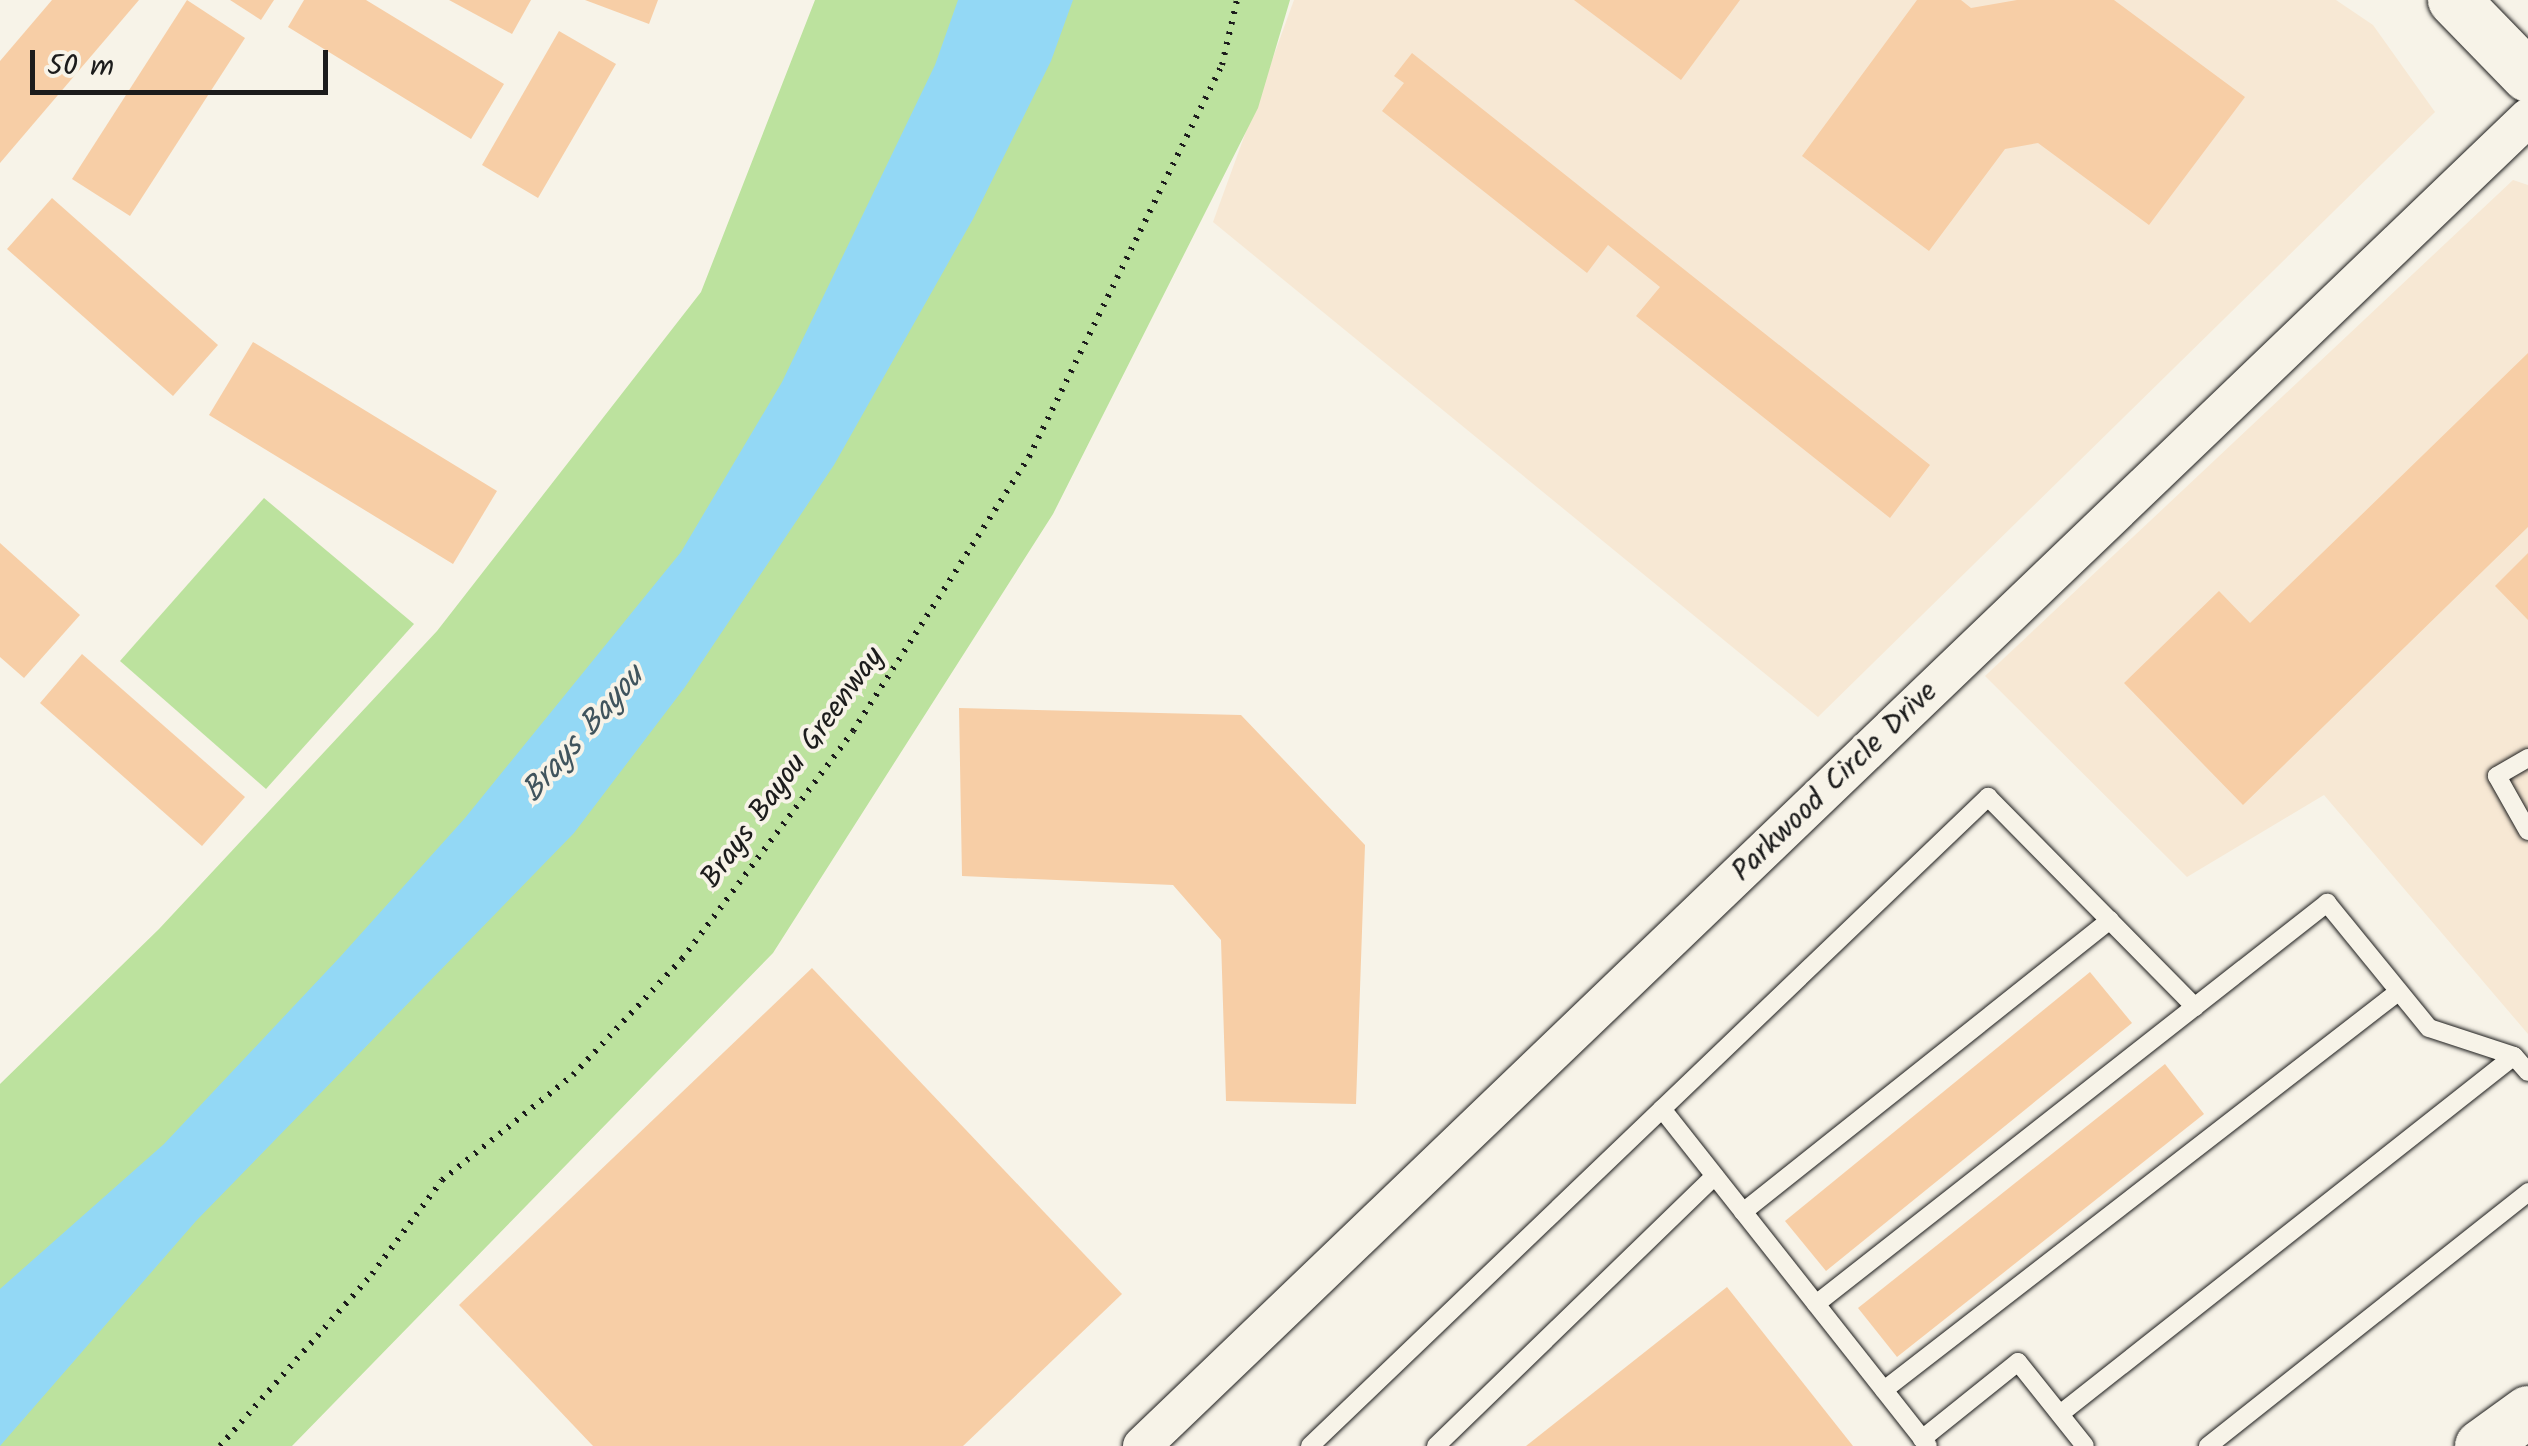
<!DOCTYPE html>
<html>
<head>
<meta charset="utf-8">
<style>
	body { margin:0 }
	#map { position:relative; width:2528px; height:1446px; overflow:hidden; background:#f7f3e8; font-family:Kalam,sans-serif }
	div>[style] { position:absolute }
	.built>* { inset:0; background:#f7e8d4 }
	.green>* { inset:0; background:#bce29e }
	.water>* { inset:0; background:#93d8f5 }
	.building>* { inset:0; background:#f7cea6 }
	.path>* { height:6px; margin-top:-3px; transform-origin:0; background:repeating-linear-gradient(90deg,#1c1c1c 0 2.5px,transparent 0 10.5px) }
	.roads { filter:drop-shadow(0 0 2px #1c1c1c) drop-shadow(0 0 2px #1c1c1c) }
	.service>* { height:18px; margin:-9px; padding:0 9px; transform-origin:9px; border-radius:9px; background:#f7f3e8 }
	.minor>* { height:38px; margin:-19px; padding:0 19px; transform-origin:19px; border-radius:19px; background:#f7f3e8 }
	.secondary>* { height:52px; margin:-26px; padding:0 26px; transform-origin:26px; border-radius:26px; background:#f7f3e8 }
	span { translate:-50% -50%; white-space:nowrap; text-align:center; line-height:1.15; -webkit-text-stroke:8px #f7f3e8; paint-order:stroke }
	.street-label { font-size:30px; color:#1c1c1c }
	.water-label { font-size:32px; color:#40545d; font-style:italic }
	.scale { position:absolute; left:30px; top:50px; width:298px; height:45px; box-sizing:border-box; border:5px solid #1c1c1c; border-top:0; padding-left:12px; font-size:30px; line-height:35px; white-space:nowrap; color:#1c1c1c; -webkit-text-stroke:8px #f7f3e8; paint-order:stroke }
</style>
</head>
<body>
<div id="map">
	<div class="built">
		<i style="clip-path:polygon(1294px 0,2336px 0,2373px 25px,2435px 112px,1818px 717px,1213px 222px)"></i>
		<i style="clip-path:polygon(2513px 180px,2528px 185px,2528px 1034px,2324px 795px,2187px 877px,1985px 676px)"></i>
	</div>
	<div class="green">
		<i style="clip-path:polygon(815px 0,1290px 0,1258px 108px,1053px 514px,773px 953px,292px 1446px,0 1446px,0 1084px,159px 929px,437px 631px,701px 292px)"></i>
		<i style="clip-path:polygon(264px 498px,414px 624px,266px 789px,120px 661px)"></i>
	</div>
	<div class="water">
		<i style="clip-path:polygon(958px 0,1073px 0,1051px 61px,973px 219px,834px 465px,685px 687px,574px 833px,196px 1221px,0 1446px,0 1289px,164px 1144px,340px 957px,465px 818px,681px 552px,782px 382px,935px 65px)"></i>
	</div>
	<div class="building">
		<i style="clip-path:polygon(52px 0,139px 0,0 163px,0 61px)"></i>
		<i style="clip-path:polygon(187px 0,245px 38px,130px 216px,72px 179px)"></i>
		<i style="clip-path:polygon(230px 0,274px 0,261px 20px)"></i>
		<i style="clip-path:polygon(304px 0,366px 0,504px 84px,471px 139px,288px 27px)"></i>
		<i style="clip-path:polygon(449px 0,531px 0,512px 34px)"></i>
		<i style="clip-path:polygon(585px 0,658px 0,649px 24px)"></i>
		<i style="clip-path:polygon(1574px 0,1740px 0,1681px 80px)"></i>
		<i style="clip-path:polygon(1917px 0,1961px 0,1971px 8px,2017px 0,2114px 0,2245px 97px,2149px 225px,2038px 143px,2005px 149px,1929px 251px,1802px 156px)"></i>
		<i style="clip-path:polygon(559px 31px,616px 64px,538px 198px,482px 165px)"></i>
		<i style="clip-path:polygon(1412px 53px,1930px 465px,1890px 518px,1636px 316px,1660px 287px,1608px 245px,1587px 273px,1382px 111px,1404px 83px,1394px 76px)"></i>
		<i style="clip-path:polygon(52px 198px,218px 345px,173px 396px,7px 249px)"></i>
		<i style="clip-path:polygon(253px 342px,497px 491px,453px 564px,209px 415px)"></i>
		<i style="clip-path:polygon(2528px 353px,2528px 527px,2243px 805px,2124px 683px,2219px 591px,2250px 623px)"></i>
		<i style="clip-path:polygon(0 543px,80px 615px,24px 678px,0 657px)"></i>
		<i style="clip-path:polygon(2528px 553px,2528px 620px,2495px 586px)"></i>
		<i style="clip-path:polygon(82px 654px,245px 797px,202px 846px,40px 703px)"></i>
		<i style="clip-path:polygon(959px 708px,1241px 715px,1365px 845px,1356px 1104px,1226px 1101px,1221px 940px,1173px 885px,962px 876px)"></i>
		<i style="clip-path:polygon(812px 968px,1122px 1294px,963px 1446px,593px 1446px,459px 1305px)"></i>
		<i style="clip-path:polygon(2090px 972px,2132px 1023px,1826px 1271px,1785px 1221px)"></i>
		<i style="clip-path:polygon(2165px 1064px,2204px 1114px,1897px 1357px,1858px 1308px)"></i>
		<i style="clip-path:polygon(1727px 1287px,1853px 1446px,1526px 1446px)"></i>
	</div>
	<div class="path">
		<i style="left:220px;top:1446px;width:230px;rotate:-48.5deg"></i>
		<i style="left:372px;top:1274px;width:117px;rotate:-53.3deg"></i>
		<i style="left:442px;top:1180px;width:168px;rotate:-38.7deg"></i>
		<i style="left:573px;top:1075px;width:159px;rotate:-46.8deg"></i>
		<i style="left:682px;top:959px;width:285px;rotate:-53.1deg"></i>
		<i style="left:853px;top:731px;width:326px;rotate:-57.3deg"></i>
		<i style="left:1029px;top:457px;width:437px;rotate:-63.8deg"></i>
		<i style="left:1222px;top:65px;width:67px;rotate:-77deg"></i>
	</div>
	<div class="roads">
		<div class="service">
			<i style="left:2528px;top:758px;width:36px;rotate:150deg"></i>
			<i style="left:2497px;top:776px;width:63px;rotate:60.6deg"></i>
			<i style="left:1662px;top:1109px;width:429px;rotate:51.7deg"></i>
			<i style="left:1743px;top:1212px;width:469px;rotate:-38.5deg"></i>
			<i style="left:1816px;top:1304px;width:650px;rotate:-38.12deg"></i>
			<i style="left:2327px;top:903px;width:161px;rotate:50.8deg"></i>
			<i style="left:2429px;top:1028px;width:89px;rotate:18.2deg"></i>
			<i style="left:2514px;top:1056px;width:21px;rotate:49deg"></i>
			<i style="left:1884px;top:1390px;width:650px;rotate:-37.75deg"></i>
			<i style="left:2060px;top:1414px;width:578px;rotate:-38.26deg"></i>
			<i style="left:1922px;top:1439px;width:123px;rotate:-38.7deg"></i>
			<i style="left:2018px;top:1362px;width:107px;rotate:51.4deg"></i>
			<i style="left:1310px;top:1446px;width:939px;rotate:-43.75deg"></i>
			<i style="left:1988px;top:797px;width:295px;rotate:45.4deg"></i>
			<i style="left:1436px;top:1446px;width:388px;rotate:-44.1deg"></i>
			<i style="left:2208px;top:1446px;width:409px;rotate:-38.4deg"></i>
		</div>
		<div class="minor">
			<i style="left:1142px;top:1446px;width:1920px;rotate:-43.78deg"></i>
		</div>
		<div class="secondary">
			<i style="left:2454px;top:0;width:106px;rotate:45.8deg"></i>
			<i style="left:2481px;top:1446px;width:58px;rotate:-35.9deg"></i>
		</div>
	</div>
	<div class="street-label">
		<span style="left:793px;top:768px;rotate:-54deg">Brays Bayou Greenway</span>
		<span style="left:1835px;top:782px;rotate:-44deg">Parkwood Circle Drive</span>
	</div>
	<div class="water-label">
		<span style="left:584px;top:735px;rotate:-49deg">Brays Bayou</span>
	</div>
	<div class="scale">50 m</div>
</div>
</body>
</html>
